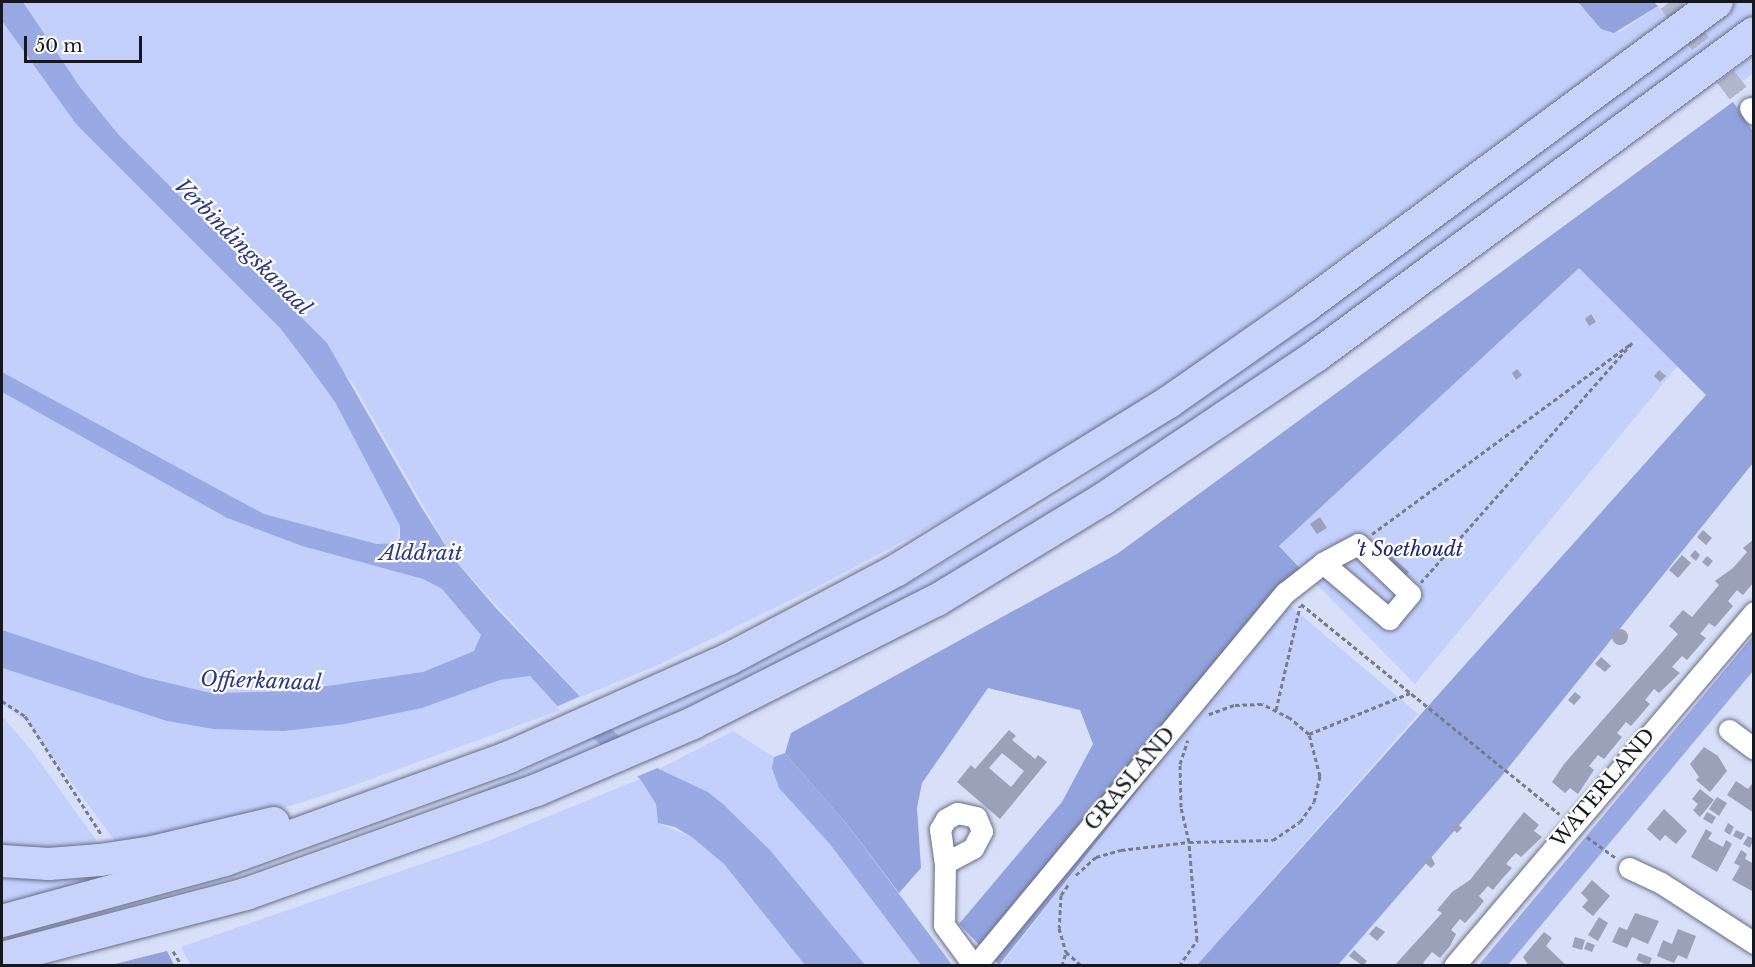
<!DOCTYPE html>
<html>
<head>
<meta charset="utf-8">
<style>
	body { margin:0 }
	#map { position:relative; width:1755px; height:967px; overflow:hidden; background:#d8dff8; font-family:"Libre Baskerville",serif }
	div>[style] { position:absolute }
	.green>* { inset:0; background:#c3d0fc }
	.forest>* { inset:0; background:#92a2dd }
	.water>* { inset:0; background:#99a9e4 }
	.pier>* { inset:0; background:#d8dff8 }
	.building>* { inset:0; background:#9aa1b8 }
	.round { border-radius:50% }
	.minor-tunnel>* { height:21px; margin-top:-10.5px; transform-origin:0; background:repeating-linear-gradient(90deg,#b1b7cd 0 21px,transparent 0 31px) }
	.path>* { height:3px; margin-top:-1.5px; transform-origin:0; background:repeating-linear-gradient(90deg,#777c8d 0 4.5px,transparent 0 7.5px) }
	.roads { filter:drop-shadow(0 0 2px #676d83) drop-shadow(0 0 2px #676d83) }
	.minor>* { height:21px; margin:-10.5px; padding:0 10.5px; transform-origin:10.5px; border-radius:10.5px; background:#fff }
	.highway>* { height:32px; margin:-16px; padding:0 16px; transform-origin:16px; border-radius:16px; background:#c8d3fb }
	span { translate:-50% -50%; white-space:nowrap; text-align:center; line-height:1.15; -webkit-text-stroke:4.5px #fff; paint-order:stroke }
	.park-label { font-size:20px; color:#21296d; font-style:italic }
	.street-label { font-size:20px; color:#151820 }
	.water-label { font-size:21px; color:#2e397e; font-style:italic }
	.frame { position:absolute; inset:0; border:3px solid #151820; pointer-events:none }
	.scale { position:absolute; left:24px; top:36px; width:118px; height:27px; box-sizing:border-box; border:3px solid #151820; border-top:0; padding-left:8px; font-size:18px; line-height:21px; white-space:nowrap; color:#151820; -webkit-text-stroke:4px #fff; paint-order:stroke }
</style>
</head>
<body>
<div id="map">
	<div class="green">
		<i style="clip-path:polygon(23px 2px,1578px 2px,1601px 29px,1620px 32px,1658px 6px,1668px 18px,1159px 391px,1063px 456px,815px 588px,658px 665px,581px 697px,454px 559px,354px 385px,287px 301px,118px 134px,80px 87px)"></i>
		<i style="clip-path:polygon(1736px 2px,1753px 2px,1753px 20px,1482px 221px,1058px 518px,740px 691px,621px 737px,611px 729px,680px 699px,923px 575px,1053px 499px,1200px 399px)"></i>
		<i style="clip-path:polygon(2px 21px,76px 124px,280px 328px,303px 358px,335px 402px,400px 526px,396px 543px,377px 544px,264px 514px,2px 372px)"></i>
		<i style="clip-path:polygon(1753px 56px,1753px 73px,1743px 81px,1734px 70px)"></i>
		<i style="clip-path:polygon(1579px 267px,1680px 363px,1415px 684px,1279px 546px)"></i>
		<i style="clip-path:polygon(2px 392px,227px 518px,302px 546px,423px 579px,442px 589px,481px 635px,480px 644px,474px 651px,423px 672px,373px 682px,293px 691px,211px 693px,144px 677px,2px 630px)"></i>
		<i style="clip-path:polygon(1287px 603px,1418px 714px,1197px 965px,1000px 966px)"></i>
		<i style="clip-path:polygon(2px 668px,167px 721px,213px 729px,345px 724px,422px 708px,500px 680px,530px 676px,561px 710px,341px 790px,238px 822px,121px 849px,26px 721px,2px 704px)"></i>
		<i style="clip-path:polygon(2px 716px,32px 751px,103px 850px,2px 854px)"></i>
		<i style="clip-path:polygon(733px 731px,774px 757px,772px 768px,921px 965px,865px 965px,770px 850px,723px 804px,708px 792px,659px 769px)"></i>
		<i style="clip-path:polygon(594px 737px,610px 753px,456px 803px)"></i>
		<i style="clip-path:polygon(640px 779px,656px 804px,658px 823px,693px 838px,724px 864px,805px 965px,191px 966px,181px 947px,488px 841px)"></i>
		<i style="clip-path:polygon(203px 854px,2px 907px,2px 871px)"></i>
	</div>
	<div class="forest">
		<i style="clip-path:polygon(1578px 2px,1654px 2px,1658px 6px,1614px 33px,1601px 29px)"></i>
		<i style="clip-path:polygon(1733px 102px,1753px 131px,1753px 463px,1500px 778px,1338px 965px,1197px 965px,1706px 395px,1579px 268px,1279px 546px,1313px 582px,1287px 603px,999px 965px,959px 924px,1062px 802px,1093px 744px,1080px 710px,988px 688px,922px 783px,917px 808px,921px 868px,899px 893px,847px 824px,785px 753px,791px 733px,1117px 554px)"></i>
		<i style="clip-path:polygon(167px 951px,174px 965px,111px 965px)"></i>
	</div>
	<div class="water">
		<i style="clip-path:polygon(2px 2px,23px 2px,80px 87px,118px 134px,327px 343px,420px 505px,454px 559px,495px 607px,611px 729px,659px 769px,708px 792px,723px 804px,770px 850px,865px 965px,805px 965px,724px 864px,693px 838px,675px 827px,658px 823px,656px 804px,640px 779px,561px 710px,530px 676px,500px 680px,422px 708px,345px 724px,284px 731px,213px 729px,167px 721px,2px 668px,2px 630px,144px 677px,211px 693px,293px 691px,423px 672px,474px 651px,481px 635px,442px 589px,423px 579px,302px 546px,227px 518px,2px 392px,2px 372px,264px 514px,377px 544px,396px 543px,400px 538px,400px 526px,335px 402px,303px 358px,280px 328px,76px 124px,2px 21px)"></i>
		<i style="clip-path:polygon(1753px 636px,1753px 671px,1508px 965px,1479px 965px)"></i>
		<i style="clip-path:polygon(785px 753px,847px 824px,952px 965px,921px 965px,829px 843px,779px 788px,772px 768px,774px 757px)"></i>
	</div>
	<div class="pier">
		<i style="clip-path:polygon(583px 695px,613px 727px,590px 737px,556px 707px)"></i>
		<i style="clip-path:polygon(625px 737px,660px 767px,636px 777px,602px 747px)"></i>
	</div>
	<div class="building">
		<i style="clip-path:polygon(1591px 314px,1596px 322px,1589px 326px,1585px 319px)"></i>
		<i style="clip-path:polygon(1517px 369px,1522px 375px,1516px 380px,1512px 373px)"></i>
		<i style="clip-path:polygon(1659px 370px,1666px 376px,1660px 382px,1654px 376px)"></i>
		<i style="clip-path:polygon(1320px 517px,1327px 528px,1317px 534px,1310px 524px)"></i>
		<i style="clip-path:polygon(1703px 530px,1712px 538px,1706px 545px,1697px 537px)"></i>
		<i style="clip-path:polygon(1754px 539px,1754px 582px,1743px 595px,1737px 590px,1728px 601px,1733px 606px,1715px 627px,1709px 623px,1705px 628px,1700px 634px,1706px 638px,1687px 660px,1682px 656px,1672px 667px,1680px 673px,1659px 693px,1654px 689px,1645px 700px,1650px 704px,1631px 726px,1626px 722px,1617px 733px,1622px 737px,1604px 759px,1598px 755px,1589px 766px,1594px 770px,1578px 794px,1570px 788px,1565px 793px,1552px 782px,1564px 764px,1678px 634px,1669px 626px,1683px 610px,1692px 617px,1719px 585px,1715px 581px,1733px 568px,1747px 552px,1743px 548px)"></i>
		<i style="clip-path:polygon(1695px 550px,1700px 555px,1696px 561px,1690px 556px)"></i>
		<i style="clip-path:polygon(1388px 553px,1409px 572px,1405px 577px,1383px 559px)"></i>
		<i style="clip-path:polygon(1682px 555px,1691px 563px,1678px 578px,1669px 570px)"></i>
		<i style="clip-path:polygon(1707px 556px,1713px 561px,1708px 567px,1702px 562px)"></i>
		<i class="round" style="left:1612px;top:629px;width:16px;height:16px"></i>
		<i style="clip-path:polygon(1601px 657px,1611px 666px,1605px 672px,1595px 664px)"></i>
		<i style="clip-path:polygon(1575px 692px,1581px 697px,1574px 705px,1568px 700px)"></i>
		<i style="clip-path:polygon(evenodd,1009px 730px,1016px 736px,1012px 740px,1035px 759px,1038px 755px,1047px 762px,1000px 819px,957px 782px,971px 765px,975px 769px,1009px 730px,1002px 753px,1024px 771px,1011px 787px,989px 768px,1002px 753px)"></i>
		<i style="clip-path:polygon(1704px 747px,1718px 756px,1727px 771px,1710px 792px,1696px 780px,1699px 777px,1690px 764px)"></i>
		<i style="clip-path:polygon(1736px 781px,1748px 789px,1754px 781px,1754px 813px,1727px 795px)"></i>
		<i style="clip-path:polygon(1700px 789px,1714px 800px,1700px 817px,1693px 810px,1698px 804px,1692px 799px)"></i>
		<i style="clip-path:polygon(1717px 797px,1727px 803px,1719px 816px,1709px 809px)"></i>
		<i style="clip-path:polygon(1664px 809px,1687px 831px,1676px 844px,1665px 835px,1660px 841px,1647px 829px)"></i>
		<i style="clip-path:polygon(1524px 812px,1539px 825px,1534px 831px,1542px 837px,1521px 857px,1516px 853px,1511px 858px,1506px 864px,1512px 868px,1502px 879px,1493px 890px,1488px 886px,1479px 896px,1484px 901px,1475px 912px,1465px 923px,1460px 919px,1451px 930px,1456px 934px,1450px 946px,1440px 958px,1432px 952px,1423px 963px,1427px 966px,1394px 966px,1442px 913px,1437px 910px,1452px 892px,1470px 880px)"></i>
		<i style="clip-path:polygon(1707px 812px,1716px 817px,1712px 824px,1703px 819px)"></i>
		<i style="clip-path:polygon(1456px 823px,1462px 828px,1457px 833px,1451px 828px)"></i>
		<i style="clip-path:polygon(1728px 823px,1734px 827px,1730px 835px,1724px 831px)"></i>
		<i style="clip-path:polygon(1706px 829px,1712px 833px,1708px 839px,1723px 847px,1726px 840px,1732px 844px,1717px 872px,1691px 857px)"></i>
		<i style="clip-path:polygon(1736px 830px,1745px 834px,1741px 840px,1733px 836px)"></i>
		<i style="clip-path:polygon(1748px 836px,1754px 839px,1750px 848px,1743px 844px)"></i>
		<i style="clip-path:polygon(1741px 850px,1747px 854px,1745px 859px,1754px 864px,1754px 892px,1732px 880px,1740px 866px,1734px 863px)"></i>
		<i style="clip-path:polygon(1430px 854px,1435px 864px,1431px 868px,1424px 862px)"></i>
		<i style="clip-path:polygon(1592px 880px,1610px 896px,1593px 916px,1582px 907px,1588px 900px,1581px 893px)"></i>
		<i style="clip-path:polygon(1635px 913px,1659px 921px,1648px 944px,1632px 937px,1627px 948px,1612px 942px,1619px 927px,1627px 930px)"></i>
		<i style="clip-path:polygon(1599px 917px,1608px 923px,1598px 941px,1588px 935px)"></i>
		<i style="clip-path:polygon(1376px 926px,1385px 932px,1377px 941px,1369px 934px)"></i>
		<i style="clip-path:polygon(1678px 929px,1696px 936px,1687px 959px,1678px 955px,1674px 963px,1657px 956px,1663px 940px,1672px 944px)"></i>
		<i style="clip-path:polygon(1544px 932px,1552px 938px,1546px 946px,1567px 966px,1529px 966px,1523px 957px)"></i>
		<i style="clip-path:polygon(1575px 937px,1585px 940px,1582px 950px,1572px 947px)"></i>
		<i style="clip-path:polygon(1587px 942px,1595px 945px,1592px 952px,1584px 949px)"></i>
		<i style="clip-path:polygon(1354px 950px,1367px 961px,1363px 966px,1349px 956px)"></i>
		<i style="clip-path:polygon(1639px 953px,1652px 958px,1649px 966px,1636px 960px)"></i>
	</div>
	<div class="minor-tunnel">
		<i style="left:1669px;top:2px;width:133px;rotate:52.6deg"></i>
	</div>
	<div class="path">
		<i style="left:1372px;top:534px;width:323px;rotate:-36.3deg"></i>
		<i style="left:1632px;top:343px;width:319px;rotate:131.4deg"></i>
		<i style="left:1301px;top:604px;width:333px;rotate:39.1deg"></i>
		<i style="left:2px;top:701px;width:27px;rotate:33deg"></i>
		<i style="left:25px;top:716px;width:140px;rotate:57.2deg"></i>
		<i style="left:1276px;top:710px;width:107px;rotate:-77deg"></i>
		<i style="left:1309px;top:734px;width:109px;rotate:-22.1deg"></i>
		<i style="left:1587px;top:837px;width:36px;rotate:36deg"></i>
		<i style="left:1076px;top:875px;width:27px;rotate:-42deg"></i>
		<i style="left:1096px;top:857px;width:26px;rotate:-16deg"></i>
		<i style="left:1121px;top:850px;width:68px;rotate:-6.7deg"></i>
		<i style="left:1189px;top:842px;width:84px;rotate:-1.4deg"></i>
		<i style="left:1273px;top:840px;width:32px;rotate:-34deg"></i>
		<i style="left:1300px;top:822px;width:24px;rotate:-55deg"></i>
		<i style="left:1314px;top:802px;width:27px;rotate:-77deg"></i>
		<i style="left:1320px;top:776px;width:43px;rotate:-104.7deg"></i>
		<i style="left:1309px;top:734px;width:25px;rotate:-140deg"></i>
		<i style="left:1290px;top:718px;width:31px;rotate:-153deg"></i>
		<i style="left:1262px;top:704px;width:28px;rotate:178deg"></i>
		<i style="left:1234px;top:705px;width:27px;rotate:160deg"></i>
		<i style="left:1068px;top:885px;width:12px;rotate:125deg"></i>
		<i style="left:1061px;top:895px;width:33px;rotate:93deg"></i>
		<i style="left:1059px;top:928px;width:25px;rotate:74deg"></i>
		<i style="left:1066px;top:952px;width:21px;rotate:41deg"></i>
		<i style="left:173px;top:951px;width:17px;rotate:59deg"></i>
		<i style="left:1062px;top:966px;width:15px;rotate:-74deg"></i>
		<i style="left:1179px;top:966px;width:32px;rotate:-55deg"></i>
		<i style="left:1197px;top:940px;width:98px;rotate:-94.7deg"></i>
		<i style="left:1189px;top:842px;width:36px;rotate:-103deg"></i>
		<i style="left:1181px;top:807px;width:43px;rotate:-91.3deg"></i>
		<i style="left:1180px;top:764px;width:25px;rotate:-72deg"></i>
	</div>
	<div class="roads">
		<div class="minor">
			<i style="left:1750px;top:108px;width:7px;rotate:56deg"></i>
			<i style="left:1729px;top:730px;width:31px;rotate:37deg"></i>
			<i style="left:945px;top:863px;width:32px;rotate:-28deg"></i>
			<i style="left:973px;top:848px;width:19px;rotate:-62deg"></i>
			<i style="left:982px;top:831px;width:15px;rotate:-113deg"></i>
			<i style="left:976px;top:817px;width:19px;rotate:-168deg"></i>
			<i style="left:957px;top:813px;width:13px;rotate:151deg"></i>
			<i style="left:946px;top:819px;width:12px;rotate:121deg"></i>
			<i style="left:940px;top:829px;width:34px;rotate:82deg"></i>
			<i style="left:945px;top:863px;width:62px;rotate:90.9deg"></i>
			<i style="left:944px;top:925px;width:51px;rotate:53.8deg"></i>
			<i style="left:1629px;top:868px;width:35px;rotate:25deg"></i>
			<i style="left:1661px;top:883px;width:111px;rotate:32.8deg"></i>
			<i style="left:975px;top:966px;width:486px;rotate:-50.3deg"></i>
			<i style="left:1286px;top:592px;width:47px;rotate:-38.1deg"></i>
			<i style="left:1323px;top:563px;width:87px;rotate:40.3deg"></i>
			<i style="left:1389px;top:619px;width:33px;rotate:-50deg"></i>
			<i style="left:1410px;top:594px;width:72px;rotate:-136.1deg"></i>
			<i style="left:1358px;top:544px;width:40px;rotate:152deg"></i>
			<i style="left:1454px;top:966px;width:464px;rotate:-49.7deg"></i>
		</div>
		<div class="highway">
			<i style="left:2px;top:861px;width:47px;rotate:3.7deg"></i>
			<i style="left:49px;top:864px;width:51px;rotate:-4.5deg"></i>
			<i style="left:100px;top:860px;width:53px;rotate:-8.7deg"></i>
			<i style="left:152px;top:852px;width:125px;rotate:-13.4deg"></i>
			<i style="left:2px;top:921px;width:231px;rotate:-15.3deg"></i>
			<i style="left:225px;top:860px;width:302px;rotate:-19.9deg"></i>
			<i style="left:509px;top:757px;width:241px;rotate:-24deg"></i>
			<i style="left:729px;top:659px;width:190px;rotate:-27.9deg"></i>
			<i style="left:897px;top:570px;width:320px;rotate:-31.7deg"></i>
			<i style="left:1169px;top:402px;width:167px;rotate:-35deg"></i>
			<i style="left:1306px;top:306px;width:511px;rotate:-36.49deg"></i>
			<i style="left:2px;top:958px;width:252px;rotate:-14.7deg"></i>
			<i style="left:246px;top:894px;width:309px;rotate:-19.7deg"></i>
			<i style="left:537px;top:790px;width:170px;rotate:-23.2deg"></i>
			<i style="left:693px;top:723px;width:273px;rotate:-26.8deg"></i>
			<i style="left:937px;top:600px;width:194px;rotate:-31.3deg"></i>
			<i style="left:1103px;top:499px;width:257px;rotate:-33.9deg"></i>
			<i style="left:1316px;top:356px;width:544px;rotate:-36.41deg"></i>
		</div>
	</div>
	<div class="park-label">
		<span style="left:1409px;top:549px">'t Soethoudt</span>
	</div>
	<div class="street-label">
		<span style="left:1130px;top:779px;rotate:-50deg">GRASLAND</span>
		<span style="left:1603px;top:788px;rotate:-50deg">WATERLAND</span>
	</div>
	<div class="water-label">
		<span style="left:243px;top:247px;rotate:45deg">Verbindingskanaal</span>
		<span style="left:421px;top:553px">Alddrait</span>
		<span style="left:261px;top:681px;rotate:2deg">Offierkanaal</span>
	</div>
	<div class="frame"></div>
	<div class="scale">50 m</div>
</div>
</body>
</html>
